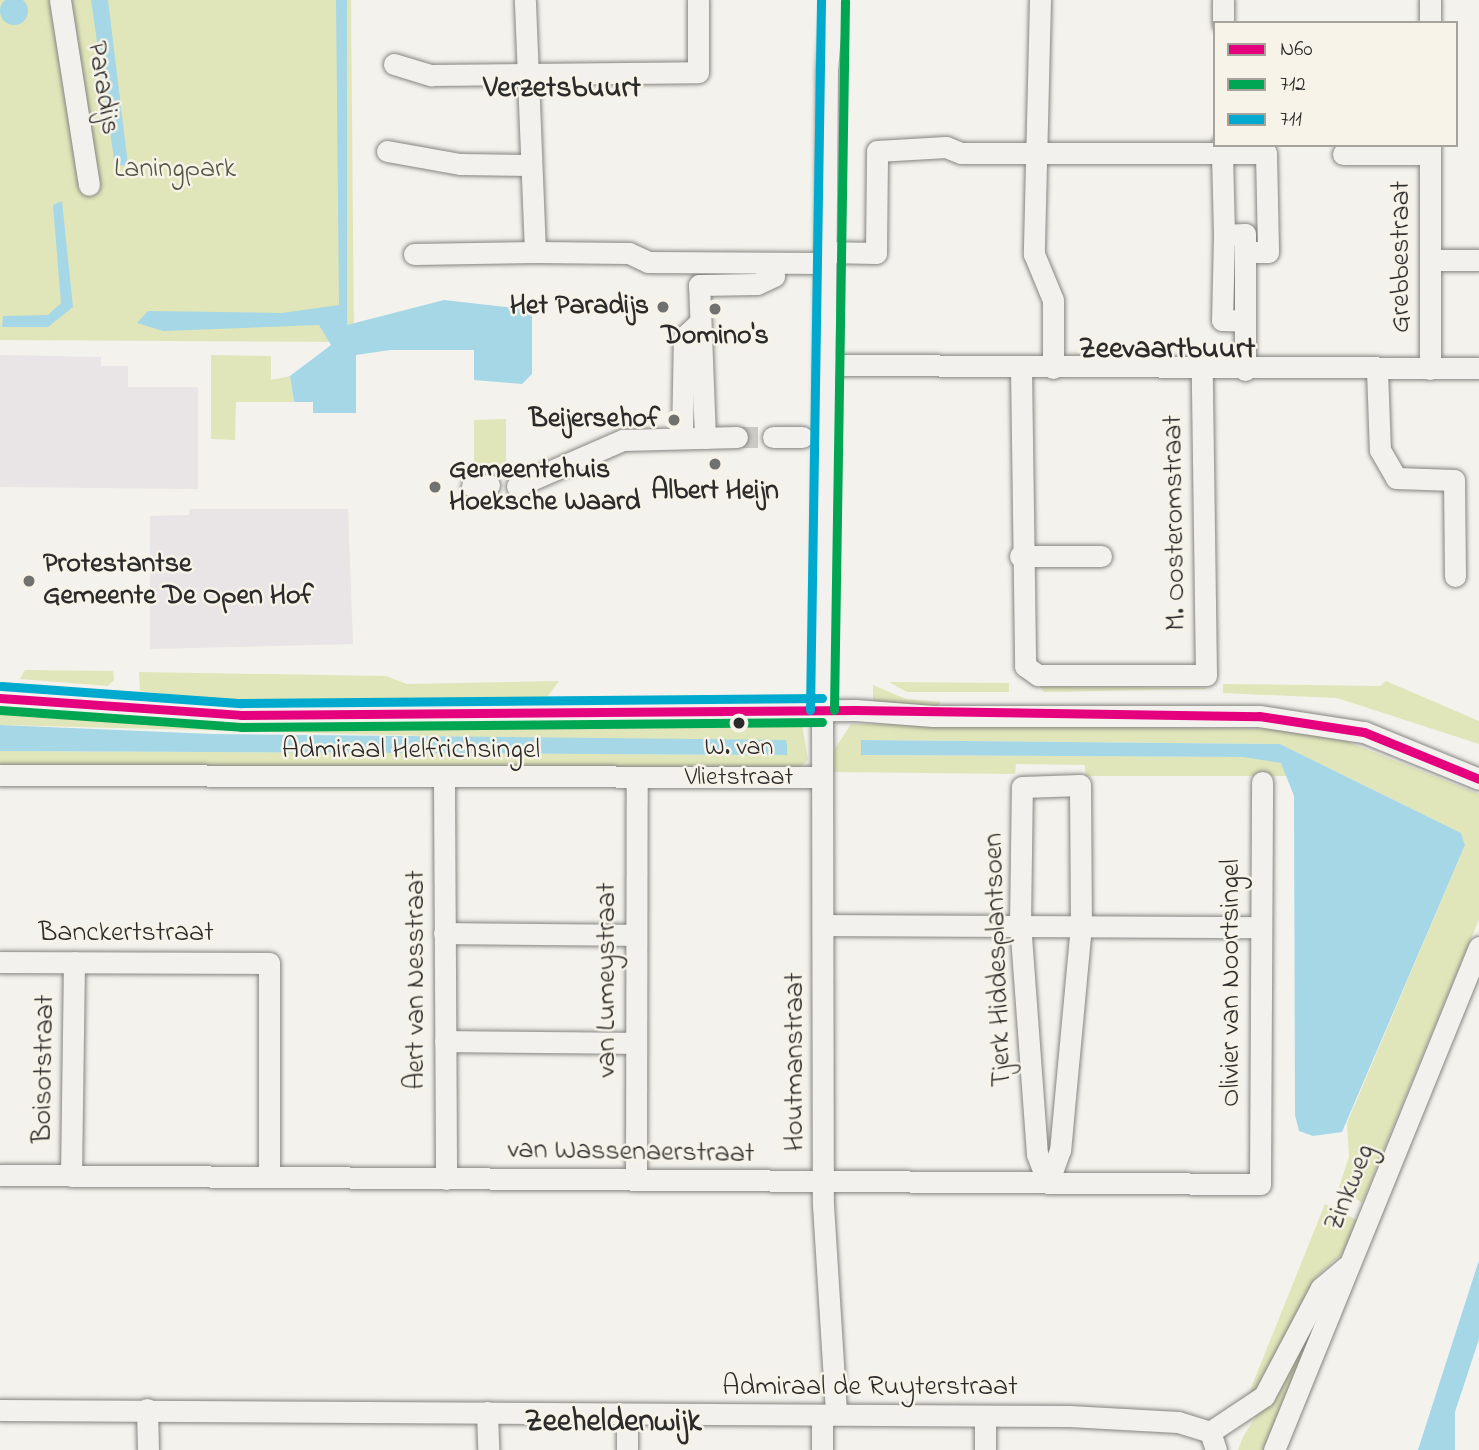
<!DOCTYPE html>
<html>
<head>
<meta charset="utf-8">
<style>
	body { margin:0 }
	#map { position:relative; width:1479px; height:1450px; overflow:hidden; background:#f4f2ec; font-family:"Indie Flower",sans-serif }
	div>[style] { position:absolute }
	.built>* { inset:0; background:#e9e4e5 }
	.green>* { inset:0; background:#e0e6b9 }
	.water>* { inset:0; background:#a5d7e6 }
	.round { border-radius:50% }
	.minor-tunnel>* { height:21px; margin-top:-10.5px; transform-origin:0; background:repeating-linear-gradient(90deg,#cccac5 0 21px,transparent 0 31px) }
	.roads { filter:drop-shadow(0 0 2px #858582) drop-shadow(0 0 2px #858582) }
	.minor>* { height:21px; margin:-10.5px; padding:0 10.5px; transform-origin:10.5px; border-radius:10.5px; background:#f2f1ed }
	.bus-1>* { height:9px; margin:-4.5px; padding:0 4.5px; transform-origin:4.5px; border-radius:4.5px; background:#e5007d }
	.bus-2>* { height:9px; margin:-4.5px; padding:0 4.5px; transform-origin:4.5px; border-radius:4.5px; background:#00a651 }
	.bus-3>* { height:9px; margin:-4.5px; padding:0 4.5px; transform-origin:4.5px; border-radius:4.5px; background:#00a9ce }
	.dots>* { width:19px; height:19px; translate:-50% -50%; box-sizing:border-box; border:4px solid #f7f3e8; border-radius:50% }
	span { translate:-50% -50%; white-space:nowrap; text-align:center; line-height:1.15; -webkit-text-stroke:5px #f7f3e8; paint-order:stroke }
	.bus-label { font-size:26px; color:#2b2b2b }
	.street-label { font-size:28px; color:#2b2b2b }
	.park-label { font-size:28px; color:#545844 }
	.poi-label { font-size:28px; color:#2b2b2b; font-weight:700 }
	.right { translate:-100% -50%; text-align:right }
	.left { translate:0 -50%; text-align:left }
	.neighbourhood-label { font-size:30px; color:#2b2b2b; font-weight:700 }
	.quarter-label { font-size:32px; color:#2b2b2b; font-weight:700 }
	.legend { position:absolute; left:1213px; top:21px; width:245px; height:126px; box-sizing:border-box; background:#f7f3e8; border:2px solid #a5a39c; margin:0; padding:9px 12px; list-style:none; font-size:21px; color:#2b2b2b }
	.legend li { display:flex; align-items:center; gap:14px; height:35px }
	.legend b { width:35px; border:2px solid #a5a39c }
</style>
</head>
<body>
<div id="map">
	<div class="built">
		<i style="clip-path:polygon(0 355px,101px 357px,101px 366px,128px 366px,128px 387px,198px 387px,198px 489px,0 487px)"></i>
		<i style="clip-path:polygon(190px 509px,348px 509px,353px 644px,150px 649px,150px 516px,189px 515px)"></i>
	</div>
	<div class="green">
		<i style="clip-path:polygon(0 0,351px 0,354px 342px,0 340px)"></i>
		<i style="clip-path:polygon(211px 355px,271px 356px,271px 380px,290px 376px,294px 402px,236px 402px,235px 440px,211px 439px)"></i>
		<i style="clip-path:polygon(506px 419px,506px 469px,474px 469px,474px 420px)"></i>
		<i style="clip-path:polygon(25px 670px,113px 671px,114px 680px,108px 686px,20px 679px)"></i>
		<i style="clip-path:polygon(139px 672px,386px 676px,407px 684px,559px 681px,545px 700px,245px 703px,140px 691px)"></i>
		<i style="clip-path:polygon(1386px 681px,1479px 721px,1479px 744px,1337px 698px,1223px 693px,1223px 684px,1380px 686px)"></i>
		<i style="clip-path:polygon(889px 682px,1009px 683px,1009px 692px,907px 692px)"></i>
		<i style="clip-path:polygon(873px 685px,906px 699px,941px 702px,936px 707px,873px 702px)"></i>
		<i style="clip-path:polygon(1040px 687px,1206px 688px,1206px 689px,1044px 692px)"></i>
		<i style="clip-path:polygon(0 705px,287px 723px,710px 720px,733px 729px,802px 724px,808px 760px,797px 770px,0 768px,0 751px,786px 755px,787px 745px,0 725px)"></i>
		<i style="clip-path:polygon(851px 724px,1285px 729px,1333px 736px,1479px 794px,1479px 919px,1362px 1203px,1339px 1187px,1349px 1157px,1347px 1123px,1465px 845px,1461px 833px,1280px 744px,862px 740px,861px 755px,1266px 757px,1281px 763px,1289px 776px,1085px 776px,1085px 765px,1016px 764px,1015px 774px,833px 772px,834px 750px)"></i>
		<i style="clip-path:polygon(1325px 1204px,1359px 1221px,1344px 1252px,1315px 1278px,1267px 1379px,1245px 1403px)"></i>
		<i style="clip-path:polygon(1325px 1305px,1267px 1450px,1238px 1450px,1243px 1437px)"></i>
	</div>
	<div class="water">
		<i class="round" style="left:0;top:-3px;width:28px;height:28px"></i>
		<i style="clip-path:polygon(91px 0,108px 0,128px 165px,115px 166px)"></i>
		<i style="clip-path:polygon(336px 0,347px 0,347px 325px,444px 300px,532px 310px,532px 374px,522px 384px,474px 380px,474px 350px,390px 350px,356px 355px,356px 413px,313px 413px,313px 402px,294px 402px,290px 376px,331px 345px,319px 325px,163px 331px,137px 323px,148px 311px,282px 313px,339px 305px)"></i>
		<i style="clip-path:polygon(62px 201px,73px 307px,48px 327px,2px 327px,3px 316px,48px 315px,61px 303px,53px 205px)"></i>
		<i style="clip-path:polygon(0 725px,212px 734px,786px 740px,787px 745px,787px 755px,0 751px)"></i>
		<i style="clip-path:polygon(861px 740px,1280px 744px,1461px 833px,1465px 845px,1342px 1132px,1313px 1136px,1299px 1131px,1295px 1115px,1294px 796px,1281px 763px,1243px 757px,861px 755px)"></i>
		<i style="clip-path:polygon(1479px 1260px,1479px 1339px,1455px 1412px,1455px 1450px,1418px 1450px)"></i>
	</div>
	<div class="minor-tunnel">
		<i style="left:737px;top:437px;width:36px"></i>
	</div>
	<div class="roads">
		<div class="minor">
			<i style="left:60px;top:0;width:187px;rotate:81.1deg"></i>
			<i style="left:833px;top:0;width:70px;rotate:94.9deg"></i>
			<i style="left:827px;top:70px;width:640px;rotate:90.45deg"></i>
			<i style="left:822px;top:710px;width:495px;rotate:89.9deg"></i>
			<i style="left:823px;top:1205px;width:209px;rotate:86.4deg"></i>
			<i style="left:1040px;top:0;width:254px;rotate:91.4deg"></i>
			<i style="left:1034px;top:254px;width:50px;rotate:67.6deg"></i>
			<i style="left:1053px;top:300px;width:68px;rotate:90deg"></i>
			<i style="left:1430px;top:0;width:23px;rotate:90deg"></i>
			<i style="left:1223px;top:23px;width:23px;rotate:-90deg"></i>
			<i style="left:394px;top:64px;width:39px;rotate:17deg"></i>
			<i style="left:431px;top:75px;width:267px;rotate:-0.6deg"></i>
			<i style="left:698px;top:72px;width:72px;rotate:-90deg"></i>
			<i style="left:1222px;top:145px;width:8px;rotate:90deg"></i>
			<i style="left:1222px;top:153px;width:44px"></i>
			<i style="left:1266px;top:153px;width:99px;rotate:88.8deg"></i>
			<i style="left:1268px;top:252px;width:23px;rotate:180deg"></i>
			<i style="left:1245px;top:252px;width:118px;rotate:90deg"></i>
			<i style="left:1430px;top:145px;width:224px;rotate:90deg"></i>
			<i style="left:387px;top:151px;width:74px;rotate:10.1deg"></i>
			<i style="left:460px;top:164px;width:68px;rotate:0.8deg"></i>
			<i style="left:1343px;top:154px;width:87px"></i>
			<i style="left:1224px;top:235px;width:85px;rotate:91.3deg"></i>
			<i style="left:1222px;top:320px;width:23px;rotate:2deg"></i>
			<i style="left:535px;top:252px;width:94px;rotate:0.6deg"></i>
			<i style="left:629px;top:253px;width:21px;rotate:25deg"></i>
			<i style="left:648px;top:262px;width:177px;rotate:0.3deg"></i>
			<i style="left:825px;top:252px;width:51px;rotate:1.1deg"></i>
			<i style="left:876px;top:253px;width:102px;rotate:-89.4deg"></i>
			<i style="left:877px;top:151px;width:69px;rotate:-3.3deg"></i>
			<i style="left:946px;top:147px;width:16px;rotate:22deg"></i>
			<i style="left:961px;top:153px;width:261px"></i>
			<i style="left:1222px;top:153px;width:82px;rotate:88.6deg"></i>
			<i style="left:1224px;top:235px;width:21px;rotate:-3deg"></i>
			<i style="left:1245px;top:234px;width:18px;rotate:90deg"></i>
			<i style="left:414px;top:254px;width:121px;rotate:-0.9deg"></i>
			<i style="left:535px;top:252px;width:252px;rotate:-92.3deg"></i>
			<i style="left:1432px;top:260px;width:47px"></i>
			<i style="left:826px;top:365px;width:653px;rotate:0.26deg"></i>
			<i style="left:1021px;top:368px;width:298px;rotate:89.2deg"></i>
			<i style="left:1025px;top:666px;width:16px;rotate:35deg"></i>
			<i style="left:1038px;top:675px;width:168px"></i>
			<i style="left:1206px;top:675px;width:305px;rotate:-90.8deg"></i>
			<i style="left:1377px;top:370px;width:80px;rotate:87.9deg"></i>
			<i style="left:1380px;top:450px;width:32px;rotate:60deg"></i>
			<i style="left:1396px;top:478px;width:58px;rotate:2deg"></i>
			<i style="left:1454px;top:480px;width:96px;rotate:89.4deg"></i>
			<i style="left:773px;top:437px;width:29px"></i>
			<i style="left:682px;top:438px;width:101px;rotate:-88.9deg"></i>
			<i style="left:684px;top:337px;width:19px;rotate:-43deg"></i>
			<i style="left:705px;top:438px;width:153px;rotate:-92.2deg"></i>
			<i style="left:699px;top:285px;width:58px;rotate:-1deg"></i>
			<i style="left:757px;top:284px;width:19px;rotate:-25deg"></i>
			<i style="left:472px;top:486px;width:17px;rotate:-3deg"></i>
			<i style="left:517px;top:486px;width:116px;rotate:-23.5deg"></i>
			<i style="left:623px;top:440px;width:114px;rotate:-1.5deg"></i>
			<i style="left:1020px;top:556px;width:81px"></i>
			<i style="left:0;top:698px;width:242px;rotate:4deg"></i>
			<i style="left:241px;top:715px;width:614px;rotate:-0.47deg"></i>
			<i style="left:855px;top:710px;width:78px;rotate:4.4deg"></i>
			<i style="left:933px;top:716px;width:326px"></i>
			<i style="left:1259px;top:716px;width:106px;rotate:8.7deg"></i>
			<i style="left:1364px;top:732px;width:124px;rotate:22.2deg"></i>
			<i style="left:0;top:775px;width:822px;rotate:0.14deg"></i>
			<i style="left:444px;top:781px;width:398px;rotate:89.7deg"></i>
			<i style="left:1080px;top:785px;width:140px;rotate:89.6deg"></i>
			<i style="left:1081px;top:925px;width:226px;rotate:95.3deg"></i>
			<i style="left:1060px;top:1150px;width:35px;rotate:110deg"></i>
			<i style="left:1048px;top:1183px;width:31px;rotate:-111deg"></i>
			<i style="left:1037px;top:1154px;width:231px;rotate:-94.2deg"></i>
			<i style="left:1020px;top:924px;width:137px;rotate:-89.2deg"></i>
			<i style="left:1022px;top:787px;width:58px;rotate:-2deg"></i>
			<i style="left:824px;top:925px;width:433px;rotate:0.3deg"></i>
			<i style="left:444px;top:933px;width:192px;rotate:0.6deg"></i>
			<i style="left:0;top:962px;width:269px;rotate:0.2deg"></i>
			<i style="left:269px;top:963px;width:214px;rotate:90deg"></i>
			<i style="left:445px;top:1041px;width:191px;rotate:0.6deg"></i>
			<i style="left:0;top:1175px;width:1260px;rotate:0.41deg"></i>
			<i style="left:1260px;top:1184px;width:402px;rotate:-89.7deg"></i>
			<i style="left:71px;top:1176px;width:214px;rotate:-89.2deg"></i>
			<i style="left:636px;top:1180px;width:400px;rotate:-89.9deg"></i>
			<i style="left:147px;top:1409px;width:41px;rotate:88.6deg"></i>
			<i style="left:0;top:1410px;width:1069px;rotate:0.32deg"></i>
			<i style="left:1069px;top:1416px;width:109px;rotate:3.2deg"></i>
			<i style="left:1178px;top:1422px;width:34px;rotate:17deg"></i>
			<i style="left:487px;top:1412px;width:38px;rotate:88deg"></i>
			<i style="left:627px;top:1450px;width:35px;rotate:-90deg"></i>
			<i style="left:822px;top:1450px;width:32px;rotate:-90deg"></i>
			<i style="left:985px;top:1450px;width:34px;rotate:-90deg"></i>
			<i style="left:1216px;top:1450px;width:19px;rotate:-108deg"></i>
			<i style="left:1210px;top:1432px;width:65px;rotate:-33.7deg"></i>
			<i style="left:1264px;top:1396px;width:122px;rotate:-62.2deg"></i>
			<i style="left:1321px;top:1288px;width:34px;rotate:-40deg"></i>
			<i style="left:1274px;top:1450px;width:543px;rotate:-67.83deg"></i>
		</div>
	</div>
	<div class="bus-1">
		<i style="left:0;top:698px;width:242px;rotate:4deg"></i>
		<i style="left:241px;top:715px;width:614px;rotate:-0.47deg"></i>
		<i style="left:855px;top:710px;width:404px;rotate:0.9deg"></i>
		<i style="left:1259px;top:716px;width:106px;rotate:8.7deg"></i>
		<i style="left:1364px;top:732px;width:124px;rotate:22.2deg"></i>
	</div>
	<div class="bus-2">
		<i style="left:0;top:710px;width:242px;rotate:4deg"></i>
		<i style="left:241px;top:727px;width:581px;rotate:-0.49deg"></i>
		<i style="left:834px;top:710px;width:709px;rotate:-89.11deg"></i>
	</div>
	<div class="bus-3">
		<i style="left:1px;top:686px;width:241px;rotate:4.1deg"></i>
		<i style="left:241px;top:703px;width:581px;rotate:-0.49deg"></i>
		<i style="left:810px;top:710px;width:710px;rotate:-89.11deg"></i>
	</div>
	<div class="dots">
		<i style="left:663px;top:307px;background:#71716f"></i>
		<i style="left:715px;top:309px;background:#71716f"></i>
		<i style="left:674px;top:420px;background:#71716f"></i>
		<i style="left:715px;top:464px;background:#71716f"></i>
		<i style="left:435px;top:487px;background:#71716f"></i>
		<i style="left:29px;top:581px;background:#71716f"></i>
		<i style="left:739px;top:723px;background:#2b2b2b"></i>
	</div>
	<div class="bus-label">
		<span style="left:739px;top:764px">W. van<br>Vlietstraat</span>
	</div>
	<div class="street-label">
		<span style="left:102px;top:88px;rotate:81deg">Paradijs</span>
		<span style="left:1402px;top:257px;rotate:-90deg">Grebbestraat</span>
		<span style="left:1176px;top:523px;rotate:-91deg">M. Oosteromstraat</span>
		<span style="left:411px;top:751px">Admiraal Helfrichsingel</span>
		<span style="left:126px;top:934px">Banckertstraat</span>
		<span style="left:999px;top:960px;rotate:-92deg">Tjerk Hiddesplantsoen</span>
		<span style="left:417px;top:980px;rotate:-90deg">Aert van Nesstraat</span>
		<span style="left:608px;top:980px;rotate:-90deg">van Lumeystraat</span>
		<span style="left:1232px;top:983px;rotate:-90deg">Olivier van Noortsingel</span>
		<span style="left:796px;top:1062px;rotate:-90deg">Houtmanstraat</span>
		<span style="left:45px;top:1069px;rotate:-89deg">Boisotstraat</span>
		<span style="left:631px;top:1153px;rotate:1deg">van Wassenaerstraat</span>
		<span style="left:1351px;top:1188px;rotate:-68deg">Zinkweg</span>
		<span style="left:870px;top:1388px">Admiraal de Ruyterstraat</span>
	</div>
	<div class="park-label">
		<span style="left:175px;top:170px">Laningpark</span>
	</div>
	<div class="poi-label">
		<span class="right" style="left:649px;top:307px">Het Paradijs</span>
		<span style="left:715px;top:337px">Domino's</span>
		<span class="right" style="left:660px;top:420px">Beijersehof</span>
		<span class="left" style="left:449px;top:487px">Gemeentehuis<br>Hoeksche Waard</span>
		<span style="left:715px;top:492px">Albert Heijn</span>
		<span class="left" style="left:43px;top:581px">Protestantse<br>Gemeente De Open Hof</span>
	</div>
	<div class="neighbourhood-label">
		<span style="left:562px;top:89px">Verzetsbuurt</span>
		<span style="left:1167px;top:350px">Zeevaartbuurt</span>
	</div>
	<div class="quarter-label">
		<span style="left:613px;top:1423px">Zeeheldenwijk</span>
	</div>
	<ul class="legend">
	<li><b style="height:9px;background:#e5007d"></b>N60</li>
	<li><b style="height:9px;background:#00a651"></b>712</li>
	<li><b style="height:9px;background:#00a9ce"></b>711</li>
	</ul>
</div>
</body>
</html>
